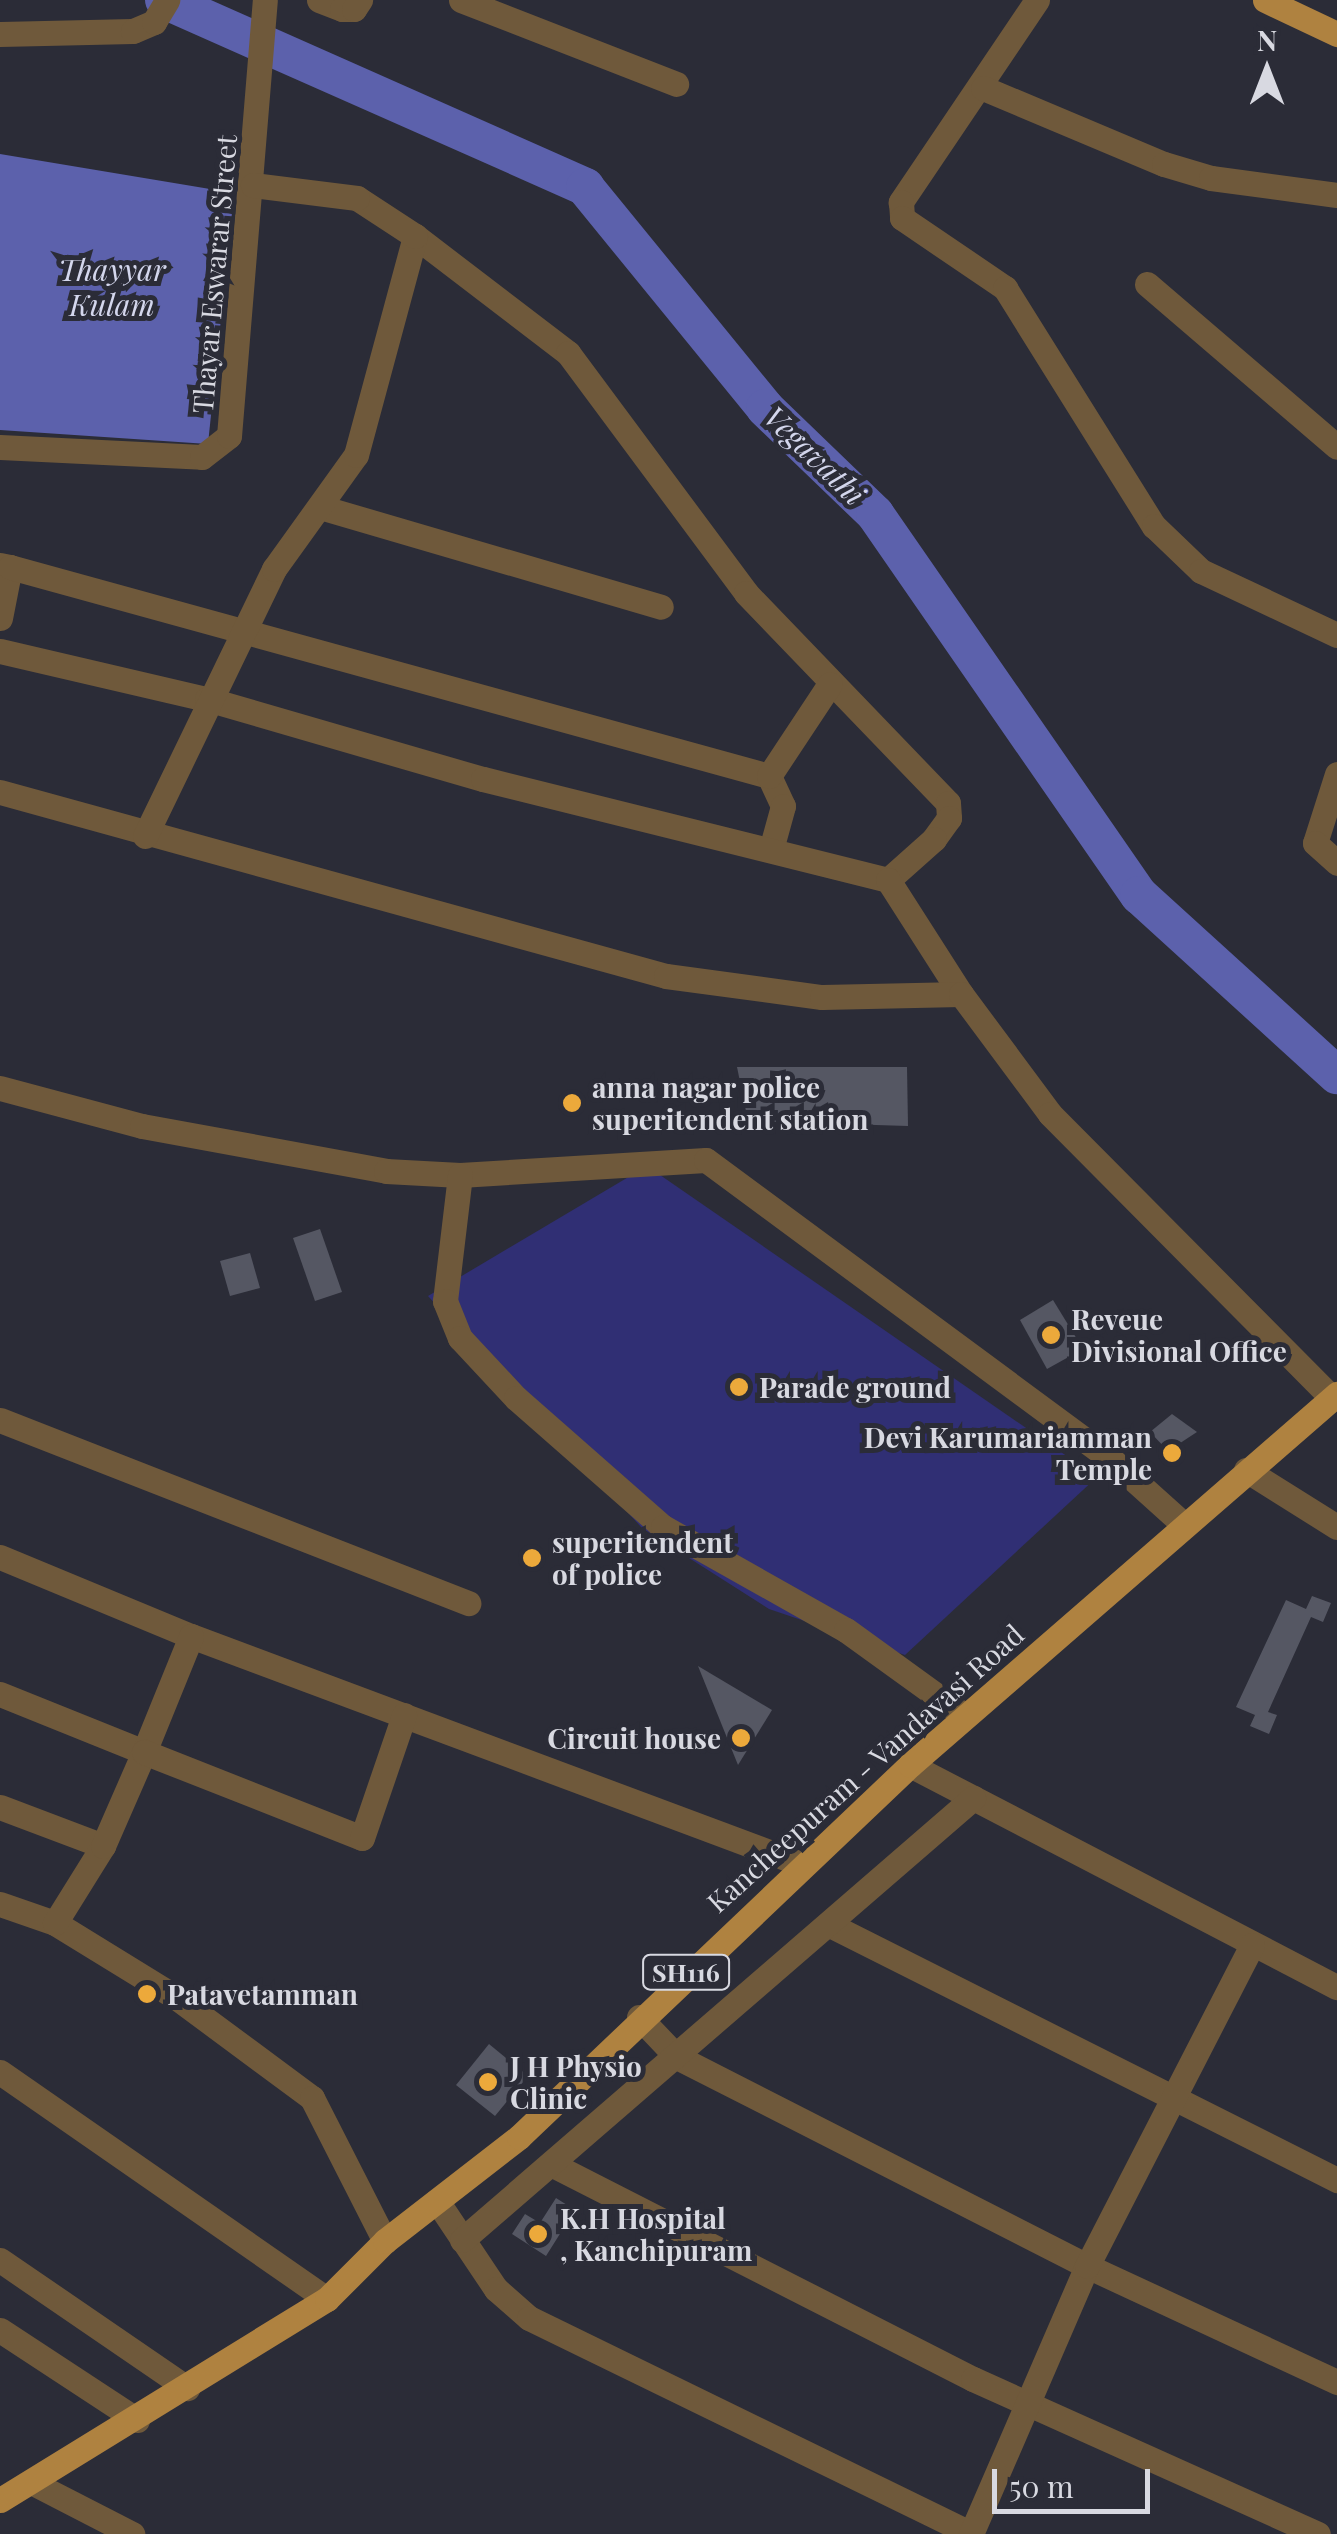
<!DOCTYPE html>
<html>
<head>
<meta charset="utf-8">
<style>
	body { margin:0 }
	#map { position:relative; width:1337px; height:2534px; overflow:hidden; background:#2b2c37; font-family:"Playfair Display",serif }
	div>[style] { position:absolute }
	.green>* { inset:0; background:#302f74 }
	.water>* { inset:0; background:#5c61ac }
	.river>* { height:38px; margin:-19px; padding:0 19px; transform-origin:19px; border-radius:19px; background:#5c61ac }
	.building>* { inset:0; background:#555763 }
	.minor>* { height:25px; margin:-12.5px; padding:0 12.5px; transform-origin:12.5px; border-radius:12.5px; background:#6f593b }
	.major>* { height:25px; margin:-12.5px; padding:0 12.5px; transform-origin:12.5px; border-radius:12.5px; background:#af8240 }
	.dots>* { width:28px; height:28px; translate:-50% -50%; box-sizing:border-box; border:5px solid #2b2c37; border-radius:50% }
	span { translate:-50% -50%; white-space:nowrap; text-align:center; line-height:1.15; -webkit-text-stroke:10px #2b2c37; paint-order:stroke }
	.shield-label span { padding:2px 8px; background:#2b2c37; border:2px solid; border-radius:8px; -webkit-text-stroke-width:0 }
	.shield-label { font-size:25px; color:#d8d9e1; font-weight:700 }
	.street-label { font-size:28px; color:#d8d9e1 }
	.poi-label { font-size:28px; color:#d8d9e1; font-weight:700 }
	.left { translate:0 -50%; text-align:left }
	.right { translate:-100% -50%; text-align:right }
	.water-label { font-size:30px; color:#d4d7ed; font-style:italic }
	.north { position:absolute; left:1217px; top:20px; width:100px; height:100px; -webkit-text-stroke:8px #2b2c37; paint-order:stroke; rotate:0deg; font-size:28px; font-weight:700; line-height:40px; text-align:center; color:#d8d9e1 }
	.north::after { content:''; display:block; margin:auto; width:35px; height:45px; background:#d8d9e1; clip-path:polygon(50% 0,100% 100%,50% 72%,0 100%) }
	.scale { position:absolute; left:992px; top:2469px; width:158px; height:45px; box-sizing:border-box; border:5px solid #d8d9e1; border-top:0; padding-left:12px; font-size:30px; line-height:35px; white-space:nowrap; color:#d8d9e1; -webkit-text-stroke:8px #2b2c37; paint-order:stroke }
</style>
</head>
<body>
<div id="map">
	<div class="green">
		<i style="clip-path:polygon(647px 1166px,1097px 1477px,905px 1655px,769px 1609px,642px 1528px,428px 1296px)"></i>
	</div>
	<div class="water">
		<i style="clip-path:polygon(0 154px,234px 193px,208px 444px,0 430px)"></i>
	</div>
	<div class="river">
		<i style="left:164px;top:0;width:461px;rotate:23.9deg"></i>
		<i style="left:585px;top:187px;width:285px;rotate:50.8deg"></i>
		<i style="left:765px;top:408px;width:153px;rotate:43.9deg"></i>
		<i style="left:875px;top:514px;width:464px;rotate:55.3deg"></i>
		<i style="left:1139px;top:895px;width:268px;rotate:42.3deg"></i>
	</div>
	<div class="building">
		<i style="clip-path:polygon(737px 1067px,907px 1067px,908px 1126px,748px 1121px)"></i>
		<i style="clip-path:polygon(320px 1229px,342px 1292px,315px 1301px,293px 1238px)"></i>
		<i style="clip-path:polygon(250px 1253px,260px 1288px,230px 1296px,220px 1261px)"></i>
		<i style="clip-path:polygon(1053px 1300px,1083px 1349px,1047px 1369px,1020px 1320px)"></i>
		<i style="clip-path:polygon(1172px 1414px,1197px 1432px,1168px 1451px,1150px 1432px)"></i>
		<i style="clip-path:polygon(1312px 1596px,1331px 1603px,1323px 1622px,1311px 1617px,1268px 1712px,1277px 1715px,1269px 1734px,1250px 1726px,1255px 1715px,1236px 1707px,1286px 1600px,1306px 1609px)"></i>
		<i style="clip-path:polygon(698px 1666px,772px 1710px,738px 1765px)"></i>
		<i style="clip-path:polygon(489px 2044px,528px 2076px,495px 2116px,456px 2085px)"></i>
		<i style="clip-path:polygon(556px 2198px,575px 2210px,546px 2256px,512px 2234px,525px 2214px,540px 2223px)"></i>
	</div>
	<div class="minor">
		<i style="left:319px;top:0;width:25px;rotate:21deg"></i>
		<i style="left:342px;top:9px;width:12px"></i>
		<i style="left:354px;top:9px;width:11px;rotate:-56deg"></i>
		<i style="left:461px;top:0;width:231px;rotate:21.3deg"></i>
		<i style="left:1037px;top:0;width:244px;rotate:124deg"></i>
		<i style="left:901px;top:202px;width:16px;rotate:86deg"></i>
		<i style="left:902px;top:218px;width:125px;rotate:34.2deg"></i>
		<i style="left:1005px;top:288px;width:281px;rotate:58deg"></i>
		<i style="left:1154px;top:526px;width:65px;rotate:43.8deg"></i>
		<i style="left:1201px;top:571px;width:150px;rotate:25.2deg"></i>
		<i style="left:0;top:34px;width:133px;rotate:-1.3deg"></i>
		<i style="left:133px;top:31px;width:23px;rotate:-23deg"></i>
		<i style="left:154px;top:22px;width:26px;rotate:-59deg"></i>
		<i style="left:983px;top:88px;width:196px;rotate:22.8deg"></i>
		<i style="left:1164px;top:164px;width:49px;rotate:16.6deg"></i>
		<i style="left:1211px;top:178px;width:127px;rotate:7.7deg"></i>
		<i style="left:415px;top:236px;width:193px;rotate:37.4deg"></i>
		<i style="left:568px;top:353px;width:299px;rotate:53.4deg"></i>
		<i style="left:746px;top:593px;width:291px;rotate:46.1deg"></i>
		<i style="left:948px;top:803px;width:15px;rotate:86deg"></i>
		<i style="left:949px;top:818px;width:26px;rotate:126deg"></i>
		<i style="left:934px;top:839px;width:62px;rotate:138.3deg"></i>
		<i style="left:1147px;top:284px;width:250px;rotate:40.6deg"></i>
		<i style="left:0;top:447px;width:202px;rotate:2.8deg"></i>
		<i style="left:202px;top:457px;width:34px;rotate:-38deg"></i>
		<i style="left:229px;top:436px;width:437px;rotate:-85.3deg"></i>
		<i style="left:320px;top:507px;width:355px;rotate:16.3deg"></i>
		<i style="left:0;top:565px;width:10px;rotate:11deg"></i>
		<i style="left:10px;top:567px;width:52px;rotate:101.1deg"></i>
		<i style="left:10px;top:567px;width:787px;rotate:15.4deg"></i>
		<i style="left:769px;top:776px;width:33px;rotate:65deg"></i>
		<i style="left:783px;top:806px;width:41px;rotate:105.4deg"></i>
		<i style="left:0;top:651px;width:212px;rotate:13.1deg"></i>
		<i style="left:207px;top:699px;width:287px;rotate:16.2deg"></i>
		<i style="left:483px;top:779px;width:417px;rotate:14deg"></i>
		<i style="left:888px;top:880px;width:135px;rotate:57.4deg"></i>
		<i style="left:1337px;top:774px;width:72px;rotate:107.7deg"></i>
		<i style="left:1315px;top:843px;width:30px;rotate:42deg"></i>
		<i style="left:769px;top:776px;width:110px;rotate:-56.5deg"></i>
		<i style="left:0;top:792px;width:691px;rotate:15.44deg"></i>
		<i style="left:666px;top:976px;width:157px;rotate:7.7deg"></i>
		<i style="left:822px;top:997px;width:139px;rotate:-1.2deg"></i>
		<i style="left:961px;top:994px;width:149px;rotate:53.4deg"></i>
		<i style="left:1050px;top:1114px;width:400px;rotate:45.2deg"></i>
		<i style="left:145px;top:836px;width:297px;rotate:-64.2deg"></i>
		<i style="left:274px;top:569px;width:140px;rotate:-54.3deg"></i>
		<i style="left:356px;top:455px;width:227px;rotate:-74.9deg"></i>
		<i style="left:415px;top:236px;width:69px;rotate:-146.8deg"></i>
		<i style="left:357px;top:198px;width:105px;rotate:-172.9deg"></i>
		<i style="left:0;top:1088px;width:147px;rotate:15deg"></i>
		<i style="left:142px;top:1126px;width:248px;rotate:10.4deg"></i>
		<i style="left:386px;top:1171px;width:74px;rotate:3.1deg"></i>
		<i style="left:460px;top:1175px;width:246px;rotate:-3.5deg"></i>
		<i style="left:706px;top:1160px;width:505px;rotate:36.46deg"></i>
		<i style="left:1112px;top:1460px;width:94px;rotate:42deg"></i>
		<i style="left:460px;top:1175px;width:127px;rotate:96.8deg"></i>
		<i style="left:445px;top:1301px;width:40px;rotate:68deg"></i>
		<i style="left:460px;top:1338px;width:82px;rotate:47deg"></i>
		<i style="left:516px;top:1398px;width:196px;rotate:41.3deg"></i>
		<i style="left:663px;top:1527px;width:210px;rotate:29.4deg"></i>
		<i style="left:846px;top:1630px;width:147px;rotate:35.9deg"></i>
		<i style="left:0;top:1420px;width:503px;rotate:21.36deg"></i>
		<i style="left:1246px;top:1470px;width:107px;rotate:32.1deg"></i>
		<i style="left:0;top:1557px;width:207px;rotate:22.5deg"></i>
		<i style="left:191px;top:1636px;width:651px;rotate:20.49deg"></i>
		<i style="left:0;top:1694px;width:155px;rotate:21.9deg"></i>
		<i style="left:144px;top:1752px;width:125px;rotate:-67.9deg"></i>
		<i style="left:910px;top:1765px;width:481px;rotate:27.5deg"></i>
		<i style="left:0;top:1807px;width:110px;rotate:20.7deg"></i>
		<i style="left:0;top:1904px;width:58px;rotate:19.1deg"></i>
		<i style="left:55px;top:1923px;width:143px;rotate:31.6deg"></i>
		<i style="left:177px;top:1998px;width:168px;rotate:36.5deg"></i>
		<i style="left:312px;top:2098px;width:161px;rotate:63deg"></i>
		<i style="left:55px;top:1923px;width:91px;rotate:-58.1deg"></i>
		<i style="left:103px;top:1846px;width:103px;rotate:-66.4deg"></i>
		<i style="left:144px;top:1752px;width:234px;rotate:21.5deg"></i>
		<i style="left:362px;top:1838px;width:130px;rotate:-71.1deg"></i>
		<i style="left:830px;top:1925px;width:568px;rotate:26.7deg"></i>
		<i style="left:639px;top:2017px;width:55px;rotate:46.5deg"></i>
		<i style="left:677px;top:2057px;width:460px;rotate:27deg"></i>
		<i style="left:1087px;top:2266px;width:276px;rotate:24.9deg"></i>
		<i style="left:0;top:2072px;width:398px;rotate:34.8deg"></i>
		<i style="left:553px;top:2165px;width:471px;rotate:27deg"></i>
		<i style="left:973px;top:2379px;width:378px;rotate:24.2deg"></i>
		<i style="left:437px;top:2201px;width:106px;rotate:56.2deg"></i>
		<i style="left:496px;top:2289px;width:44px;rotate:41.3deg"></i>
		<i style="left:529px;top:2318px;width:492px;rotate:26deg"></i>
		<i style="left:462px;top:2240px;width:676px;rotate:-40.86deg"></i>
		<i style="left:0;top:2260px;width:227px;rotate:34.4deg"></i>
		<i style="left:0;top:2330px;width:164px;rotate:33.3deg"></i>
		<i style="left:31px;top:2482px;width:114px;rotate:27.2deg"></i>
		<i style="left:971px;top:2534px;width:292px;rotate:-66.6deg"></i>
		<i style="left:1087px;top:2266px;width:361px;rotate:-62.8deg"></i>
	</div>
	<div class="major">
		<i style="left:1265px;top:0;width:80px;rotate:25.3deg"></i>
		<i style="left:0;top:2500px;width:384px;rotate:-31.6deg"></i>
		<i style="left:327px;top:2299px;width:82px;rotate:-45deg"></i>
		<i style="left:385px;top:2241px;width:170px;rotate:-37.8deg"></i>
		<i style="left:519px;top:2137px;width:540px;rotate:-43.57deg"></i>
		<i style="left:910px;top:1765px;width:566px;rotate:-40.99deg"></i>
	</div>
	<div class="dots">
		<i style="left:572px;top:1103px;background:#eca93b"></i>
		<i style="left:1051px;top:1335px;background:#eca93b"></i>
		<i style="left:739px;top:1387px;background:#eca93b"></i>
		<i style="left:1172px;top:1453px;background:#eca93b"></i>
		<i style="left:532px;top:1558px;background:#eca93b"></i>
		<i style="left:741px;top:1738px;background:#eca93b"></i>
		<i style="left:147px;top:1994px;background:#eca93b"></i>
		<i style="left:488px;top:2082px;background:#eca93b"></i>
		<i style="left:538px;top:2234px;background:#eca93b"></i>
	</div>
	<div class="shield-label">
		<span style="left:686px;top:1972px">SH116</span>
	</div>
	<div class="street-label">
		<span style="left:214px;top:274px;rotate:-85deg">Thayar Eswarar Street</span>
		<span style="left:865px;top:1768px;rotate:-42deg">Kancheepuram - Vandavasi Road</span>
	</div>
	<div class="poi-label">
		<span class="left" style="left:592px;top:1103px">anna nagar police<br>superitendent station</span>
		<span class="left" style="left:1071px;top:1335px">Reveue<br>Divisional Office</span>
		<span class="left" style="left:759px;top:1387px">Parade ground</span>
		<span class="right" style="left:1152px;top:1453px">Devi Karumariamman<br>Temple</span>
		<span class="left" style="left:552px;top:1558px">superitendent<br>of police</span>
		<span class="right" style="left:721px;top:1738px">Circuit house</span>
		<span class="left" style="left:167px;top:1994px">Patavetamman</span>
		<span class="left" style="left:510px;top:2082px">J H Physio<br>Clinic</span>
		<span class="left" style="left:560px;top:2234px">K.H Hospital<br>, Kanchipuram</span>
	</div>
	<div class="water-label">
		<span style="left:112px;top:286px">Thayyar<br>Kulam</span>
		<span style="left:815px;top:455px;rotate:44deg">Vegavathi</span>
	</div>
	<div class="north">N</div>
	<div class="scale">50 m</div>
</div>
</body>
</html>
